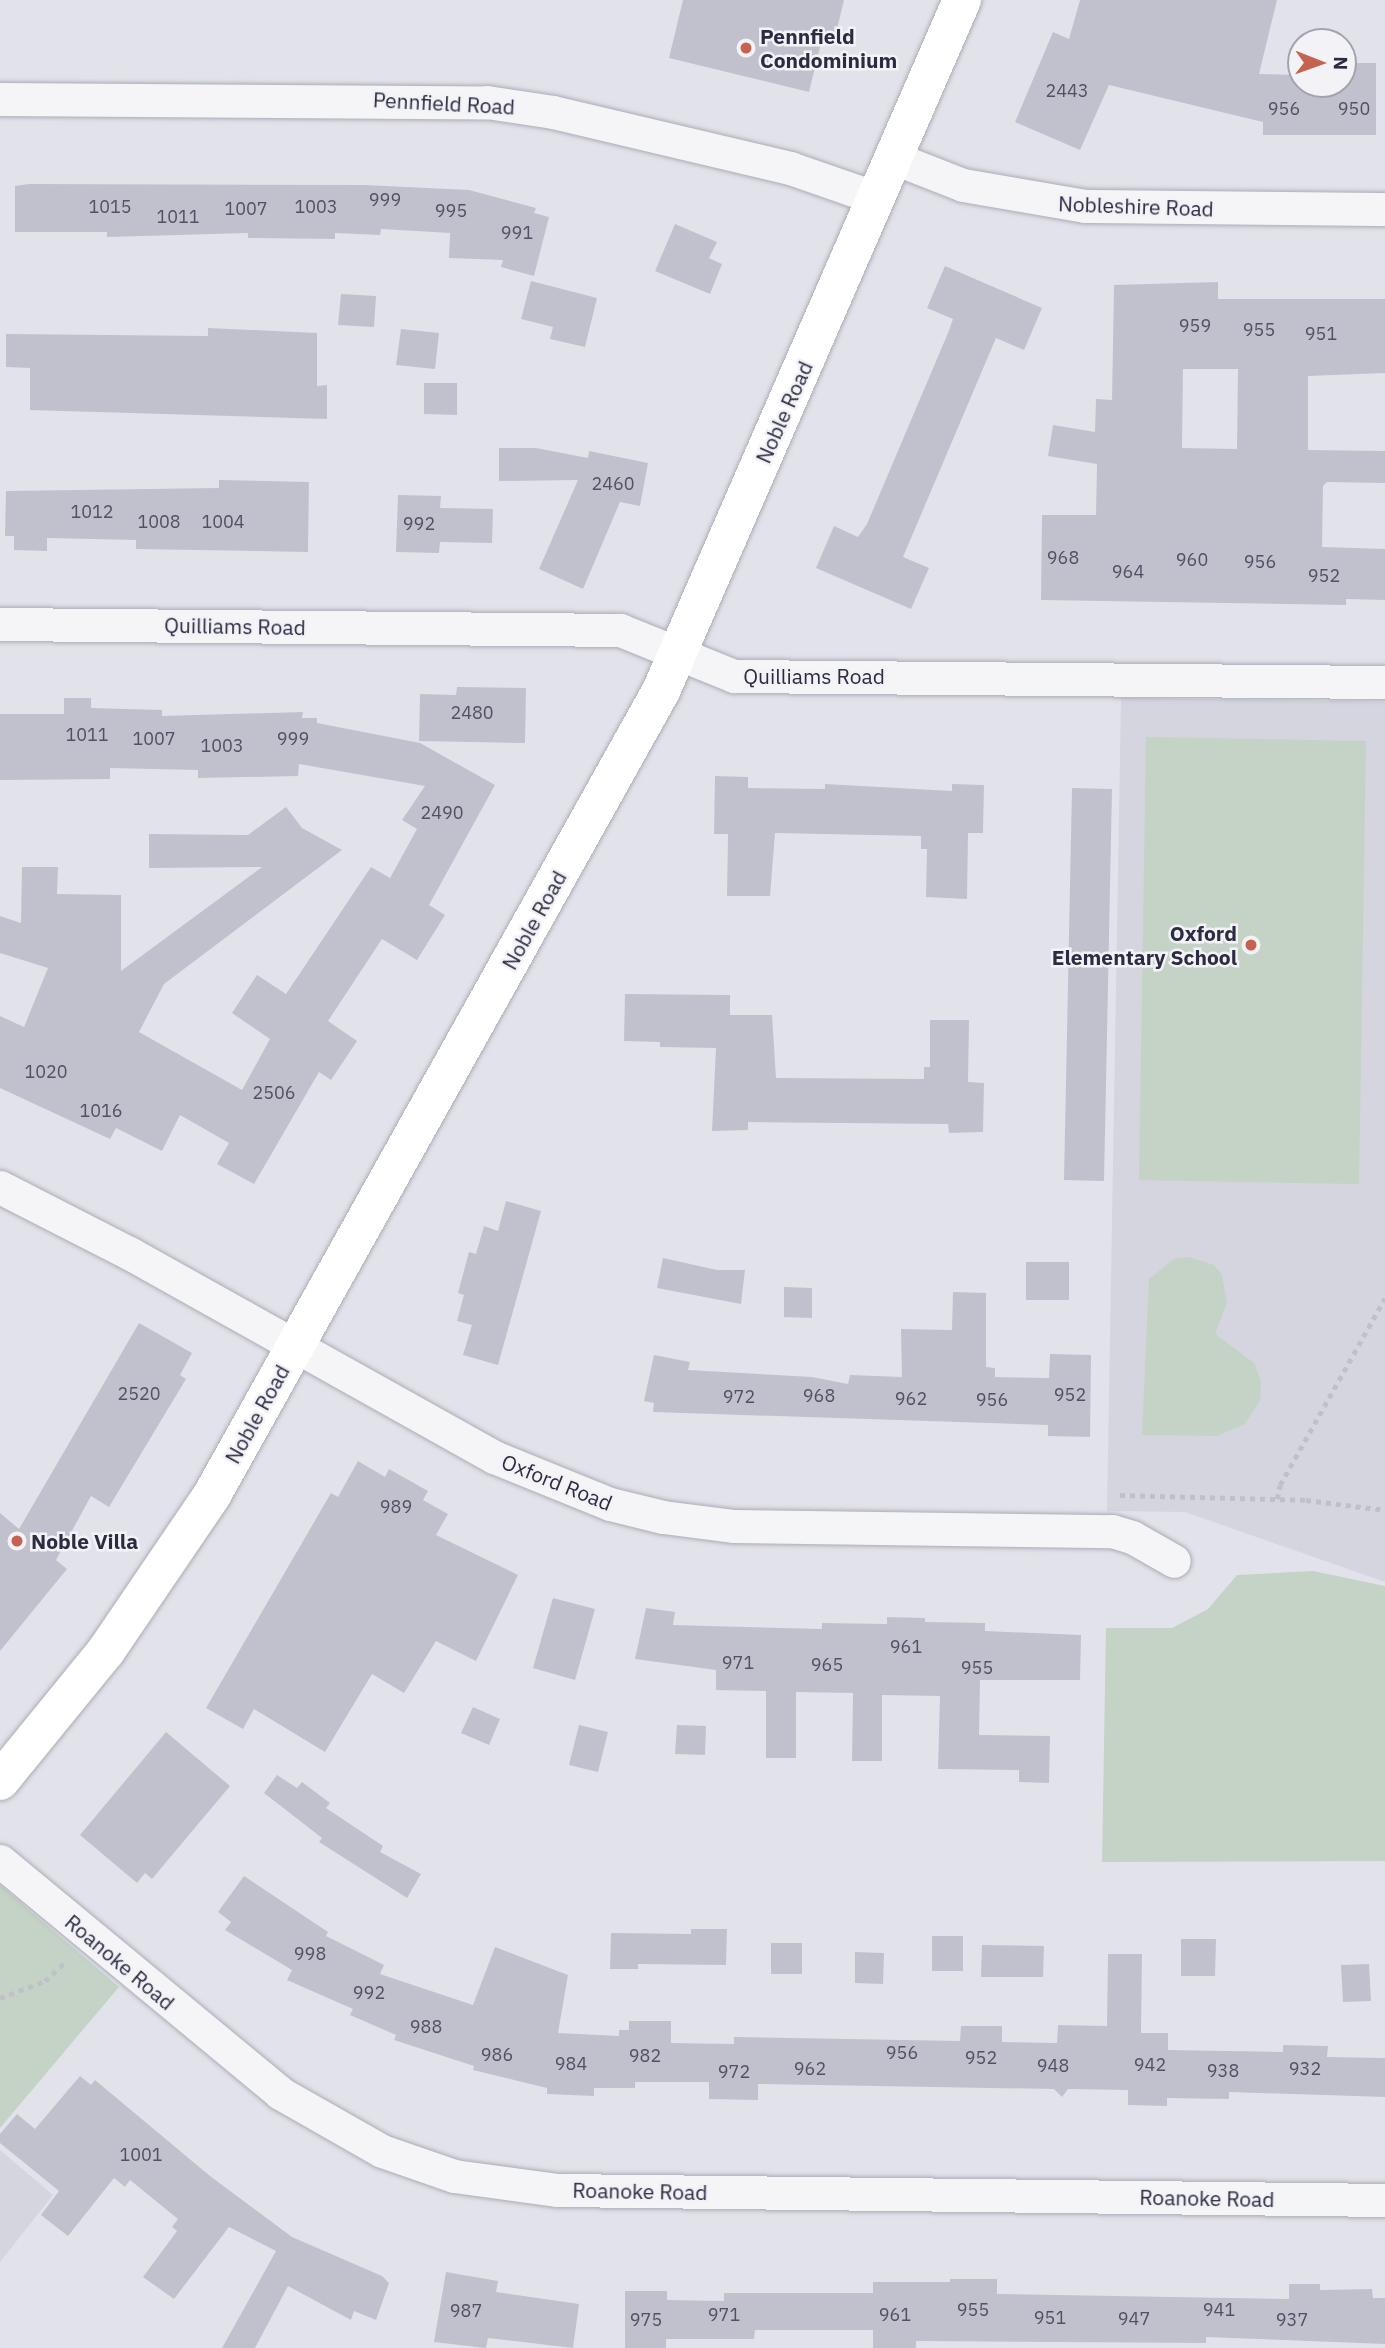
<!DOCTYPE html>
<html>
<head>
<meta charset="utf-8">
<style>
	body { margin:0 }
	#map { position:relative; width:1385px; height:2348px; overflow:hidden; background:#e2e3ea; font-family:"IBM Plex Sans",sans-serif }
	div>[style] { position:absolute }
	.built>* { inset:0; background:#d4d5df }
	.green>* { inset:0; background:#c4d3c5 }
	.building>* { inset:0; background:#c0c1cc }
	.path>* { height:4.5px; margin-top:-2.25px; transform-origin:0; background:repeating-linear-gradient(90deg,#c0c1c8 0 5px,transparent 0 10px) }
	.roads { filter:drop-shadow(0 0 2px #abacb7) drop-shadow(0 0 2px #abacb7) }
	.minor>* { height:33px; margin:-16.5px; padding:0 16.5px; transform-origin:16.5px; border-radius:16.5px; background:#f5f5f8 }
	.secondary>* { height:38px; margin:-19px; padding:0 19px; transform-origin:19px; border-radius:19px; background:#fff }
	.dots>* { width:19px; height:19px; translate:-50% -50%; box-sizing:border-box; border:4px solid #f2f2f7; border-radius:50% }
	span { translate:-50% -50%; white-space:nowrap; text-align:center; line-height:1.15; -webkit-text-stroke:5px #f2f2f7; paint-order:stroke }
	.number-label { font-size:18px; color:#505164 }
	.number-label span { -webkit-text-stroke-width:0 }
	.poi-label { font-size:21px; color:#2b2c41; font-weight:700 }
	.left { translate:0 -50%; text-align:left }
	.right { translate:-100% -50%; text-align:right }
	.street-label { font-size:21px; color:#2b2c41 }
	.north { position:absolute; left:1287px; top:28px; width:70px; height:70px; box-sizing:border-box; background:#f2f2f7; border:2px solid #a2a3ae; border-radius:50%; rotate:91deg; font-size:19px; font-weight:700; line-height:28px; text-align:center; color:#2b2c41 }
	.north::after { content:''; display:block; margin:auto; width:24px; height:32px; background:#c66250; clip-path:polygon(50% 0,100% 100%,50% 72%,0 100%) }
</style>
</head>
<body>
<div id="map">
	<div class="built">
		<i style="clip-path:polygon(1121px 698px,1385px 702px,1385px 1582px,1185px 1512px,1107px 1511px)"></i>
		<i style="clip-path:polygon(0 2150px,53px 2195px,0 2262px)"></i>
	</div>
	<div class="green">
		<i style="clip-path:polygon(1146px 737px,1366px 741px,1359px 1184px,1139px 1180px)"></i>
		<i style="clip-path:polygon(1189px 1257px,1214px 1265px,1222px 1275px,1227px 1303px,1215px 1334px,1254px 1363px,1261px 1381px,1260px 1400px,1245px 1424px,1217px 1436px,1142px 1435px,1149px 1279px,1174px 1259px)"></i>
		<i style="clip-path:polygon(1313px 1571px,1385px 1586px,1385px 1861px,1102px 1862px,1106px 1628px,1172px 1628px,1208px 1609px,1237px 1575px)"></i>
		<i style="clip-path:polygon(0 1885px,119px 1987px,0 2128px)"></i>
	</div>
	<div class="building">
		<i style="clip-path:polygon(683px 0,844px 0,835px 37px,823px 35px,809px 92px,669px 58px)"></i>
		<i style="clip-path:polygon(1080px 0,1277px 0,1259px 74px,1301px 75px,1301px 84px,1343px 84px,1343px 63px,1376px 63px,1376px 135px,1263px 135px,1263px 122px,1109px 85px,1080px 150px,1015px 122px,1053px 32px,1069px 39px)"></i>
		<i style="clip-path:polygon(29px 184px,365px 185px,469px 190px,536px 208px,534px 213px,549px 217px,534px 276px,501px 267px,503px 260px,449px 258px,450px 233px,381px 229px,380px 235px,335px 233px,335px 239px,248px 238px,248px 233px,107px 237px,107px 232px,15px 232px,15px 186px)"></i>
		<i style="clip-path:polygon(675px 224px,717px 242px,709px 258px,722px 264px,710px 294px,655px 271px)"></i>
		<i style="clip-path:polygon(945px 266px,1042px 308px,1024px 350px,996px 338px,903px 557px,929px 568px,911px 609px,816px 568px,834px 526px,858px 537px,867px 524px,948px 333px,953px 319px,927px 308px)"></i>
		<i style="clip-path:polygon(531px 281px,597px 298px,585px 347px,550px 339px,553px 327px,521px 319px)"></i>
		<i style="clip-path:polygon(evenodd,1218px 282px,1218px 299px,1385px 299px,1385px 373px,1308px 376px,1308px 450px,1385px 451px,1385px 483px,1327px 482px,1323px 486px,1322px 547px,1385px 549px,1385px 600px,1346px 599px,1346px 605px,1041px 600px,1042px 515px,1096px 515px,1097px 464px,1048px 456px,1053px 425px,1095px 432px,1096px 399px,1112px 400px,1114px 285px,1218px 282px,1183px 369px,1238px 369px,1237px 449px,1182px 448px,1183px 369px)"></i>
		<i style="clip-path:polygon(341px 294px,376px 296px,374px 327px,338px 325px)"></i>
		<i style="clip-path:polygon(208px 328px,317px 333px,317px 386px,327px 385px,327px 419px,30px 410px,30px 368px,6px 367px,6px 334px,208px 336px)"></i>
		<i style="clip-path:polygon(401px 329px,439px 333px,435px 369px,396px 365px)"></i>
		<i style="clip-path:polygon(424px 383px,457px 383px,457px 415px,424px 414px)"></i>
		<i style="clip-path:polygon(499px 448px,536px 448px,588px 458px,589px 451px,648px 463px,640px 506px,620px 502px,583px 589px,539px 569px,578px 480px,499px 481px)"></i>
		<i style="clip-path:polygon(219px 480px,309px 482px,308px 552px,136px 549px,136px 540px,47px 538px,47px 551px,14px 550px,14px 536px,5px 536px,6px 491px,219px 488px)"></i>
		<i style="clip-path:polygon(398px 495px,441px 496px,440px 508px,493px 509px,492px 543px,440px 542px,439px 553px,396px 552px)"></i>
		<i style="clip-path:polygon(457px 687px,526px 688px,525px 743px,419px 741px,420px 694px,456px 695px)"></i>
		<i style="clip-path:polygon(64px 698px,91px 698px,91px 708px,162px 710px,162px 716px,303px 712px,302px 718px,317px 718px,317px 723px,420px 743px,495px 785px,429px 905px,445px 915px,417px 960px,382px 939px,328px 1021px,357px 1041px,331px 1080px,319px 1072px,254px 1184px,217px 1164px,229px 1143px,180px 1115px,162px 1151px,116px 1128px,110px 1139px,0 1088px,0 1016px,24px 1027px,48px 968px,0 953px,0 916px,21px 923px,22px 867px,58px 867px,57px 894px,121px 895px,121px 971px,262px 867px,149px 868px,149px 834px,248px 835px,286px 807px,302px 828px,342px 850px,164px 984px,139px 1032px,242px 1090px,270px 1039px,232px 1013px,257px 975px,286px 994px,371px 867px,390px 878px,417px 829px,402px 820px,425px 786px,299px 764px,298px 776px,198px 778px,198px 770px,110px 768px,110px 779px,0 780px,0 714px,64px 714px)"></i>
		<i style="clip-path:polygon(715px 776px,748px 777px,748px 788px,825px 789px,825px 784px,952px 791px,952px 784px,984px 785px,983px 833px,968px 833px,967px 899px,926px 897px,927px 849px,921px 849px,921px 836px,775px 833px,770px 896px,727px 896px,728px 834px,714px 834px)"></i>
		<i style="clip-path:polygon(1072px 788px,1112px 789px,1104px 1181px,1064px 1180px)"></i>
		<i style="clip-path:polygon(625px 994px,730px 995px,730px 1015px,772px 1015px,776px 1078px,924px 1079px,924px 1067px,930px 1067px,930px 1020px,969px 1020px,968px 1082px,984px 1083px,983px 1132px,949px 1133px,948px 1124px,748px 1122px,748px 1130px,712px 1131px,716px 1048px,660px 1047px,660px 1042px,624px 1041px)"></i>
		<i style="clip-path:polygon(506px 1201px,541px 1211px,498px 1365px,463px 1355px,472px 1325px,457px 1321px,464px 1295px,458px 1293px,469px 1252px,476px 1254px,484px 1226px,498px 1231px)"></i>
		<i style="clip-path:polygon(663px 1258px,717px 1270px,745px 1270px,741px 1304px,657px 1288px)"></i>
		<i style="clip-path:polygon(1026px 1262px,1069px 1262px,1069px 1300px,1026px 1300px)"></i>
		<i style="clip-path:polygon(784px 1287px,812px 1288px,812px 1318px,784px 1317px)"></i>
		<i style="clip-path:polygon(953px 1292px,986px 1293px,986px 1367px,995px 1368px,995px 1377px,1049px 1378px,1050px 1354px,1091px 1355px,1090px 1437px,1048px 1436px,1048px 1425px,653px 1412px,654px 1403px,644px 1401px,654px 1355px,690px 1362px,688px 1370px,812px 1377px,848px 1384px,850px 1375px,902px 1377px,901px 1329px,952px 1330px)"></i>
		<i style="clip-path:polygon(139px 1323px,192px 1353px,180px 1375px,186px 1379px,109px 1507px,91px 1496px,56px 1560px,67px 1569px,0 1651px,0 1513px,19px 1529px)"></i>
		<i style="clip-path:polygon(358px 1461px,385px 1477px,389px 1469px,428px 1491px,423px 1500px,448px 1514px,436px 1535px,518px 1575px,476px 1661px,436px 1641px,404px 1693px,372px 1674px,325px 1752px,254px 1709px,243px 1729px,206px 1708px,331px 1493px,338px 1497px)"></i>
		<i style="clip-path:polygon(553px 1598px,595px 1609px,575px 1680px,533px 1668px)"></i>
		<i style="clip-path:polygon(646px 1608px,675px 1612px,673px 1625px,822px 1629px,822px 1623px,887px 1624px,887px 1617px,925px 1618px,925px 1622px,985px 1623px,985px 1631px,1081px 1635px,1080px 1680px,980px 1680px,979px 1735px,1050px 1736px,1049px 1783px,1019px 1782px,1019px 1770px,938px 1769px,940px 1696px,882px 1695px,882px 1761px,852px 1761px,853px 1693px,796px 1692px,796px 1758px,766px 1758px,766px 1691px,716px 1690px,716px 1670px,635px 1659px)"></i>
		<i style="clip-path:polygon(473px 1707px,500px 1719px,489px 1745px,461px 1733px)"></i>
		<i style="clip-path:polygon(579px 1725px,608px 1732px,598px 1772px,569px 1765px)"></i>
		<i style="clip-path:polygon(677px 1725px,706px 1726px,705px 1755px,675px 1754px)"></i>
		<i style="clip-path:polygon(166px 1732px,230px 1786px,152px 1879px,145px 1873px,137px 1883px,80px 1835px)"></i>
		<i style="clip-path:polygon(277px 1775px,297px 1788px,302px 1782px,330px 1803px,326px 1808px,383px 1846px,380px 1852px,421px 1874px,407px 1898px,319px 1842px,322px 1838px,264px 1793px)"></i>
		<i style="clip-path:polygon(244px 1876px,328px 1932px,326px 1936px,384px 1965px,380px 1974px,473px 2005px,495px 1947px,568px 1975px,558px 2033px,619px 2036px,619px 2030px,629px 2030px,629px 2021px,671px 2021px,671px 2043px,734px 2044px,734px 2037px,960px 2041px,961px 2026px,1002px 2026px,1002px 2042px,1057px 2043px,1058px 2025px,1107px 2026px,1108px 1954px,1142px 1954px,1141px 2033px,1168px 2033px,1168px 2050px,1283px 2052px,1283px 2045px,1328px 2046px,1327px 2057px,1385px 2058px,1385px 2097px,1229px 2092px,1229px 2099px,1167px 2098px,1167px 2106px,1128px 2105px,1128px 2090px,1068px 2089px,1062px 2097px,1054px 2089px,758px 2084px,758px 2100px,709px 2099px,709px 2082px,635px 2082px,635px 2088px,594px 2088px,594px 2096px,547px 2094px,547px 2088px,473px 2070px,474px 2066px,394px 2040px,396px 2035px,350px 2015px,353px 2009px,287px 1980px,292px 1970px,225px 1930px,231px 1922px,218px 1912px)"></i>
		<i style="clip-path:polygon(691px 1929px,727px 1929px,726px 1965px,638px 1964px,638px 1969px,610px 1969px,611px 1933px,691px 1934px)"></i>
		<i style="clip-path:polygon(932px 1936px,963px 1936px,963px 1971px,932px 1971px)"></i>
		<i style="clip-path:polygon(1181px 1939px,1216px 1939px,1215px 1976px,1181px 1976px)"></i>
		<i style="clip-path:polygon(771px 1943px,802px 1943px,802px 1974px,771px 1974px)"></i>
		<i style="clip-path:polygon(982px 1945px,1044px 1946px,1043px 1977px,981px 1977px)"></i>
		<i style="clip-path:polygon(855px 1952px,884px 1953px,883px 1984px,855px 1983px)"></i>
		<i style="clip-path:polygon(1369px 1964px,1371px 2001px,1343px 2002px,1341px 1965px)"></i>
		<i style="clip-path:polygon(80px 2076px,91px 2085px,95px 2080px,210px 2176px,292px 2237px,382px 2276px,389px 2283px,376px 2320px,354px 2311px,351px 2320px,288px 2286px,255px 2348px,222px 2348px,276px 2251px,229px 2227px,174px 2299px,143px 2277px,177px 2231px,172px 2227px,178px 2219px,130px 2180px,125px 2187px,114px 2178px,68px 2236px,41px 2215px,59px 2191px,0 2143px,0 2134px,17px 2114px,35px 2129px)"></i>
		<i style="clip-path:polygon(446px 2272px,498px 2281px,496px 2292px,579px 2304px,573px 2348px,488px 2338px,486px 2348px,434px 2342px)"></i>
		<i style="clip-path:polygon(950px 2279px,997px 2279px,997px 2294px,1289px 2299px,1289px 2284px,1320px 2284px,1320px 2290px,1372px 2289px,1373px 2298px,1385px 2298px,1385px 2344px,1206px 2337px,1206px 2343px,916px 2341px,916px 2348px,873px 2348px,873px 2330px,755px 2330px,754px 2339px,666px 2339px,666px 2348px,625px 2348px,625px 2291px,667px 2291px,667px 2300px,724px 2301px,724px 2293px,873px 2293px,873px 2282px,950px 2282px)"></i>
	</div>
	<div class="path">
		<i style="left:1120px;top:1495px;width:186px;rotate:1.5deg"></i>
		<i style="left:1306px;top:1500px;width:80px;rotate:7.2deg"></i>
		<i style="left:1277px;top:1499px;width:14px;rotate:-78deg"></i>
		<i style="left:1280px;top:1485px;width:214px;rotate:-60.7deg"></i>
		<i style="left:0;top:1998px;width:48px;rotate:-20.7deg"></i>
		<i style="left:45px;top:1981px;width:26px;rotate:-43deg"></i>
	</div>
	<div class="roads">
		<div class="minor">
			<i style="left:0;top:99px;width:487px;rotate:0.4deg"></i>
			<i style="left:487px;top:102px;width:67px;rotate:8.6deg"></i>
			<i style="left:553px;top:112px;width:244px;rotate:13.3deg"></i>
			<i style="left:790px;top:168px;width:91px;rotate:19.2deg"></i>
			<i style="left:894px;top:158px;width:74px;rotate:21.4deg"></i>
			<i style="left:963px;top:185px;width:124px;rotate:9.8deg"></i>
			<i style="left:1085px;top:206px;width:300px;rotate:0.6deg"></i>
			<i style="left:0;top:624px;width:620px;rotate:0.55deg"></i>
			<i style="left:620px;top:630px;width:123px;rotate:22deg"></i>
			<i style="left:734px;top:676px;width:651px;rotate:0.53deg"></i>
			<i style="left:0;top:1187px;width:145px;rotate:27.1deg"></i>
			<i style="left:129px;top:1253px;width:418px;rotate:29.2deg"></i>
			<i style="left:494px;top:1457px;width:125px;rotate:22.1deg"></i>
			<i style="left:610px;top:1504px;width:55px;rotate:13.8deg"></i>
			<i style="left:663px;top:1517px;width:72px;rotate:7.2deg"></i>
			<i style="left:734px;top:1526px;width:378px;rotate:0.8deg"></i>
			<i style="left:1112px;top:1531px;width:21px;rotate:17deg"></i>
			<i style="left:1132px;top:1537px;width:48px;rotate:29.7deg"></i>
			<i style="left:0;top:1861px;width:364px;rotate:39.6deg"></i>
			<i style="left:280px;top:2093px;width:117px;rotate:29.6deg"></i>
			<i style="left:382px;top:2151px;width:76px;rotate:19.1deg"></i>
			<i style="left:454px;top:2176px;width:105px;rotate:7.7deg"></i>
			<i style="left:558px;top:2190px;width:827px;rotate:0.69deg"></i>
		</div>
		<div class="secondary">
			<i style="left:0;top:1781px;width:168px;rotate:-50.8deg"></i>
			<i style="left:106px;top:1651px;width:189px;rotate:-55.8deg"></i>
			<i style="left:212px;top:1495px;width:921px;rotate:-60.82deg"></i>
			<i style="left:661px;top:691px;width:754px;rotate:-66.46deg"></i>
		</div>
	</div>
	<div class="dots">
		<i style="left:746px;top:48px;background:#c66250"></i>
		<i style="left:1251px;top:945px;background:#c66250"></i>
		<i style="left:17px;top:1541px;background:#c66250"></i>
	</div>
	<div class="number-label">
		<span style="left:1067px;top:91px">2443</span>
		<span style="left:1284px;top:109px">956</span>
		<span style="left:1354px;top:109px">950</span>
		<span style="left:385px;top:200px">999</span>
		<span style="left:110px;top:207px">1015</span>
		<span style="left:316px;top:207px">1003</span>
		<span style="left:246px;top:209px">1007</span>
		<span style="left:451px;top:211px">995</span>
		<span style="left:178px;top:217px">1011</span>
		<span style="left:517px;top:233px">991</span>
		<span style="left:1195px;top:326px">959</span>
		<span style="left:1259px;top:330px">955</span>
		<span style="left:1321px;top:334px">951</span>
		<span style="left:613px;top:484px">2460</span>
		<span style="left:92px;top:512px">1012</span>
		<span style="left:159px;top:522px">1008</span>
		<span style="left:223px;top:522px">1004</span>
		<span style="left:419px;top:524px">992</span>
		<span style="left:1063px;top:558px">968</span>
		<span style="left:1192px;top:560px">960</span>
		<span style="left:1260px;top:562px">956</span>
		<span style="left:1128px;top:572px">964</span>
		<span style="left:1324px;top:576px">952</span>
		<span style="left:472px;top:713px">2480</span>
		<span style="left:87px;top:735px">1011</span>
		<span style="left:154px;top:739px">1007</span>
		<span style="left:293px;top:739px">999</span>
		<span style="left:222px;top:746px">1003</span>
		<span style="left:442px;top:813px">2490</span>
		<span style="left:46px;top:1072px">1020</span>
		<span style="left:274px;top:1093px">2506</span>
		<span style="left:101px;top:1111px">1016</span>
		<span style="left:139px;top:1394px">2520</span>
		<span style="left:1070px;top:1395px">952</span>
		<span style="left:819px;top:1396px">968</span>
		<span style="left:739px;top:1397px">972</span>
		<span style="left:911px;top:1399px">962</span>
		<span style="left:992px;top:1400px">956</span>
		<span style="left:396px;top:1507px">989</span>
		<span style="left:906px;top:1647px">961</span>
		<span style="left:738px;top:1663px">971</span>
		<span style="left:827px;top:1665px">965</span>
		<span style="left:977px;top:1668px">955</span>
		<span style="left:310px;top:1954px">998</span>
		<span style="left:369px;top:1993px">992</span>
		<span style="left:426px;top:2027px">988</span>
		<span style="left:902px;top:2053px">956</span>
		<span style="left:497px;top:2055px">986</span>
		<span style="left:645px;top:2056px">982</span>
		<span style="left:981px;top:2058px">952</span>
		<span style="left:571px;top:2064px">984</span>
		<span style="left:1150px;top:2065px">942</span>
		<span style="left:1053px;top:2066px">948</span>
		<span style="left:810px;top:2069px">962</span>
		<span style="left:1305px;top:2069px">932</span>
		<span style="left:1223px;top:2071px">938</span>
		<span style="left:734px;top:2072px">972</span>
		<span style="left:141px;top:2155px">1001</span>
		<span style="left:973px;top:2310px">955</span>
		<span style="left:1219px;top:2310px">941</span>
		<span style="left:466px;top:2311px">987</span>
		<span style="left:724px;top:2315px">971</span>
		<span style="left:895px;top:2315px">961</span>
		<span style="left:1050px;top:2318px">951</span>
		<span style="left:1134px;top:2319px">947</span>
		<span style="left:646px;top:2320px">975</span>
		<span style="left:1292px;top:2320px">937</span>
	</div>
	<div class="poi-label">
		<span class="left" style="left:760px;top:48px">Pennfield<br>Condominium</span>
		<span class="right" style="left:1237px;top:945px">Oxford<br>Elementary School</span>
		<span class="left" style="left:31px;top:1541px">Noble Villa</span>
	</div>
	<div class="street-label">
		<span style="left:444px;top:103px;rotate:3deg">Pennfield Road</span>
		<span style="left:1136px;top:206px;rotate:2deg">Nobleshire Road</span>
		<span style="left:784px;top:412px;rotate:-66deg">Noble Road</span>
		<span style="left:235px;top:626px;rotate:1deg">Quilliams Road</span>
		<span style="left:814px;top:676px">Quilliams Road</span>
		<span style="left:534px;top:920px;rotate:-61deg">Noble Road</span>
		<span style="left:257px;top:1414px;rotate:-61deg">Noble Road</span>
		<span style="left:557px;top:1482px;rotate:22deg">Oxford Road</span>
		<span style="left:120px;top:1962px;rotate:40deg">Roanoke Road</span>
		<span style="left:640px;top:2191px;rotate:1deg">Roanoke Road</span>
		<span style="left:1207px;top:2198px;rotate:1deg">Roanoke Road</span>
	</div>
	<div class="north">N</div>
</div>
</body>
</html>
